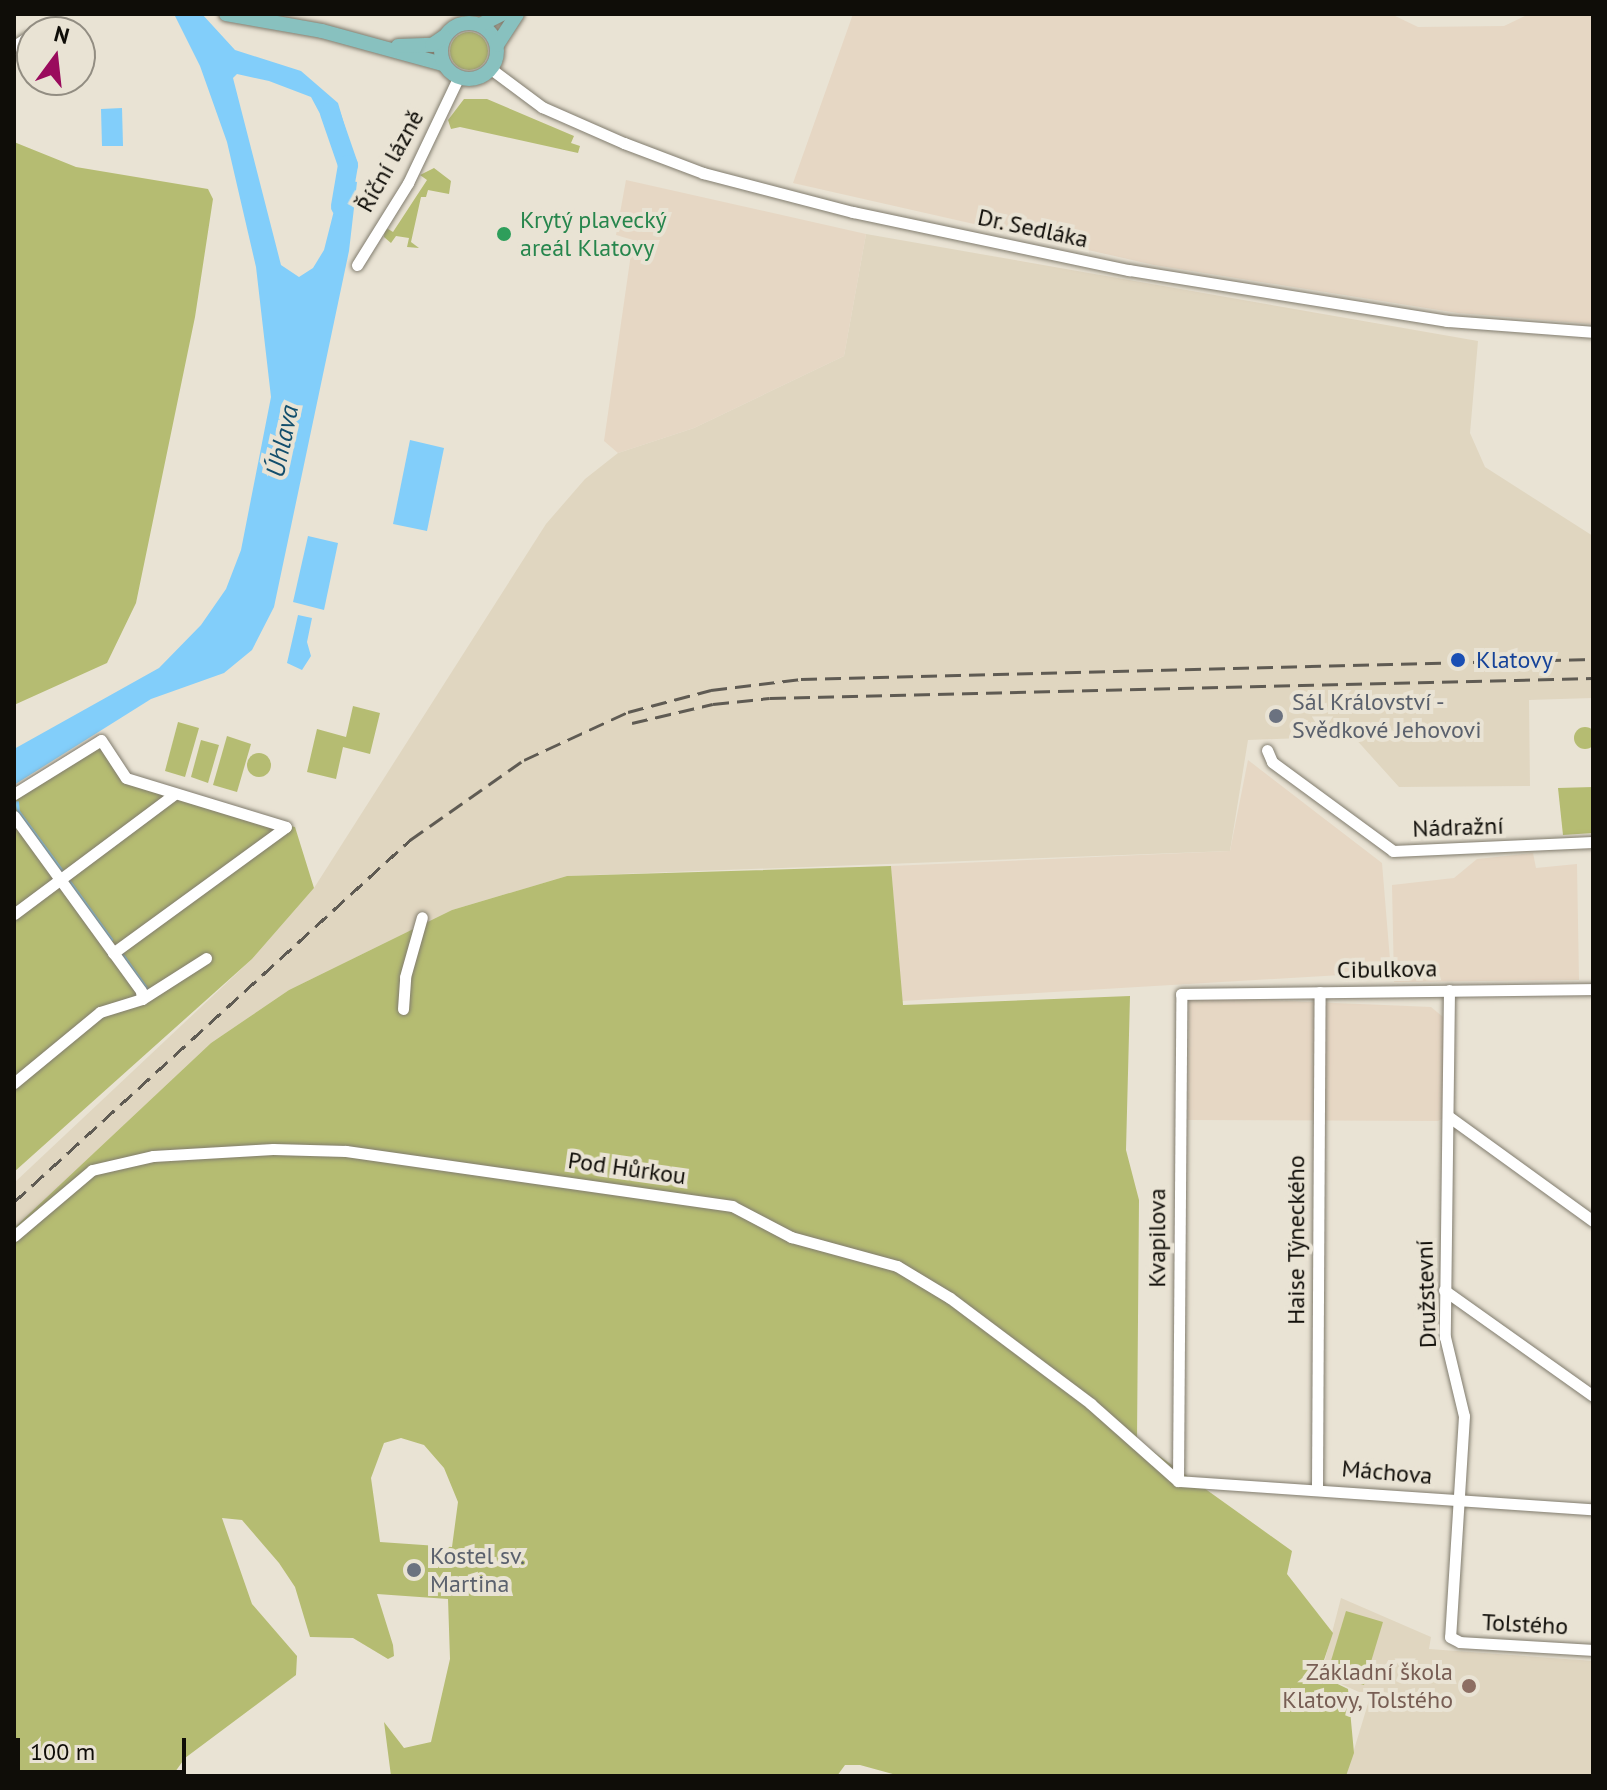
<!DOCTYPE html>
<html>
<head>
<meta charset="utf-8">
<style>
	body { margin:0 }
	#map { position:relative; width:1607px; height:1790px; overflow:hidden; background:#e9e3d4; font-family:"PT Sans",sans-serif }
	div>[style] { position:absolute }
	.built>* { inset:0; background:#e0d6c0 }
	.industrial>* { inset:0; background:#e6d7c4 }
	.green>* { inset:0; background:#b5bc72 }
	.round { border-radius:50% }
	.water>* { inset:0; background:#82cefa }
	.stream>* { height:3px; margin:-1.5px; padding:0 1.5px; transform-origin:1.5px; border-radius:1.5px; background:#82cefa }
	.river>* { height:20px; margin:-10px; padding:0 10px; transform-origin:10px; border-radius:10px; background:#82cefa }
	.roads { filter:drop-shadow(0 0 2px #817c6e) drop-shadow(0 0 2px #817c6e) }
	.minor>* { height:11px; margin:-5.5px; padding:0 5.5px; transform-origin:5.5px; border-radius:5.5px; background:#fff }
	.major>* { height:14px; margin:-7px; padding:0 7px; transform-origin:7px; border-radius:7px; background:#88c1bf }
	.major>.ring { margin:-7px; padding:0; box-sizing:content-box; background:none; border:14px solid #88c1bf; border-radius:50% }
	.rail>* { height:3px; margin-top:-1.5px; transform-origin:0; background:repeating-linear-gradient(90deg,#5f5b53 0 16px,transparent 0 24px) }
	.dots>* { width:22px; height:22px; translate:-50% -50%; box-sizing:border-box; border:4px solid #e9e3d4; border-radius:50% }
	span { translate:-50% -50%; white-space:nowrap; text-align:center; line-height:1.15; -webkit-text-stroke:8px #e9e3d4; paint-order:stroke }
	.street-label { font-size:24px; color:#0f0d08 }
	.leisure-label { font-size:24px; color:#27864d }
	.left { translate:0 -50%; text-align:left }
	.transit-label { font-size:24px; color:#164399 }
	.worship-label { font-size:24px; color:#5b616d }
	.education-label { font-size:24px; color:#785e54 }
	.right { translate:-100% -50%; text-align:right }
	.water-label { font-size:26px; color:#124e6c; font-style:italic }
	.frame { position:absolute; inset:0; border:16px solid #0f0d08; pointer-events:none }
	.north { position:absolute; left:16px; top:16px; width:80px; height:80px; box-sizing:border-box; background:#e9e3d4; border:2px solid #928d82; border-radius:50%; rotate:15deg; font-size:22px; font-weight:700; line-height:32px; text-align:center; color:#0f0d08 }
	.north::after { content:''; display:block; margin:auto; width:28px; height:36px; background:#9a0b5d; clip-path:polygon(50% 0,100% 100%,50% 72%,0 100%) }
	.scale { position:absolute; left:16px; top:1738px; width:170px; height:36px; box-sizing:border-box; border:4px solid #0f0d08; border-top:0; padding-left:10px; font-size:24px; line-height:28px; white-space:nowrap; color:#0f0d08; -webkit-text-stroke:6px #e9e3d4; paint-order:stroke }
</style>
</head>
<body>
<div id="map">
	<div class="built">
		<i style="clip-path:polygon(866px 234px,1478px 341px,1470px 433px,1485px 467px,1593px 536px,1593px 698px,1529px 700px,1530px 786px,1399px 787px,1353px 736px,1248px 740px,1230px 851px,567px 876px,452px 910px,289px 990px,211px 1043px,14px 1228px,14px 1183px,252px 959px,314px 888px,546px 524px,585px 479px,618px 453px,694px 428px,844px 356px)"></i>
		<i style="clip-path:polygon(1341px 1598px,1431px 1637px,1429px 1649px,1593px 1661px,1593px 1776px,1346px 1776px,1370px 1697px,1321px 1675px)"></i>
	</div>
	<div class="industrial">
		<i style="clip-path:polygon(853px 14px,1391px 14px,1418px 27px,1504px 26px,1529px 14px,1593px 14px,1593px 324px,1458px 313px,1154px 265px,793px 183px)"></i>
		<i style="clip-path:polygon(626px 180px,866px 234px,844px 356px,694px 428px,618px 453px,604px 441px,633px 240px,616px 235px)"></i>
		<i style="clip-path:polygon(1248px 760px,1382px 863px,1391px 972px,902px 1001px,891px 866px,1230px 851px)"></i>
		<i style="clip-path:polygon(1533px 853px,1536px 868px,1577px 864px,1579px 980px,1394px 982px,1392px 885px,1454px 878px,1477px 859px)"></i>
		<i style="clip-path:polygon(1189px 997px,1431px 1007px,1449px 1022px,1448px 1116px,1438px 1121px,1188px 1120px)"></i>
	</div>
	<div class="green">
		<i class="round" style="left:450px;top:32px;width:38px;height:38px"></i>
		<i style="clip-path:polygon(464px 99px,487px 99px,574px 136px,571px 143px,580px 146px,578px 153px,460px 127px,451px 129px,448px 120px)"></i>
		<i style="clip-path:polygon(14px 142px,76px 167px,208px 189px,213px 199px,195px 317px,136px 603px,107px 663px,14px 705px)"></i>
		<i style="clip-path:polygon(434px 168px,451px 181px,449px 194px,428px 190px,426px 197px,421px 197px,411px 242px,419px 248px,407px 247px,409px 238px,396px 236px,391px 243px,384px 237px,385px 227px,393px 232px,427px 180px,420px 175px)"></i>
		<i style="clip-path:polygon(353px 706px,380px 713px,370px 754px,343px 747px,336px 779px,307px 772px,317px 729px,346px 737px)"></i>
		<i style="clip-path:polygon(178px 722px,199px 728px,185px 777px,165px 771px)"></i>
		<i class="round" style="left:1574px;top:727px;width:22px;height:22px"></i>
		<i style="clip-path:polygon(227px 736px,251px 744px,237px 792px,213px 785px)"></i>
		<i style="clip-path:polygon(101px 740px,127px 778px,231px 813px,295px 827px,314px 888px,252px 959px,14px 1172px,14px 794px)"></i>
		<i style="clip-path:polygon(201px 740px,219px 745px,208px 783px,191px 777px)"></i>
		<i class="round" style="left:247px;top:753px;width:24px;height:24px"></i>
		<i style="clip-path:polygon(1593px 787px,1593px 833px,1563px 835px,1558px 788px)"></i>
		<i style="clip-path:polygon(evenodd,891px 866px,903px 1005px,1130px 996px,1126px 1150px,1139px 1200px,1137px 1440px,1292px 1551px,1287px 1574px,1333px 1633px,1319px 1675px,1348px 1689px,1354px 1753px,1346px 1776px,900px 1776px,860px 1765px,845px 1765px,837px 1776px,391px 1776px,384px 1722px,404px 1748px,431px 1742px,450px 1659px,448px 1599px,377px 1594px,393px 1645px,394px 1656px,388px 1659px,353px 1638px,310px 1637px,295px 1587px,279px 1563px,242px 1520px,222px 1518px,252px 1604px,297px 1656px,296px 1675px,185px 1758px,175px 1772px,14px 1776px,14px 1228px,211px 1043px,289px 990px,452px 910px,567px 876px,891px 866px,401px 1438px,424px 1445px,444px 1468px,458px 1502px,452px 1547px,380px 1542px,371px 1478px,384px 1443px,401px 1438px)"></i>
		<i style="clip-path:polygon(1346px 1611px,1383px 1622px,1364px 1685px,1327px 1674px)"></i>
	</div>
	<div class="water">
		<i style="clip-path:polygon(174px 14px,202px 14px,235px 50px,301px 71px,338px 103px,347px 134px,334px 140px,311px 97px,269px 81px,237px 74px,233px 78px,281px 265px,299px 277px,313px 268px,324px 250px,342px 179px,357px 182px,349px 251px,274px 607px,252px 650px,224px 673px,151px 699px,14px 785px,14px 749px,159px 668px,201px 625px,226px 589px,241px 550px,271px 397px,256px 267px,227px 142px,200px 66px)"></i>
		<i style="clip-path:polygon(122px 108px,123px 146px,102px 146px,101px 109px)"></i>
		<i style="clip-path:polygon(410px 440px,444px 448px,427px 531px,393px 524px)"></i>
		<i style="clip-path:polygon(308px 536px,338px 543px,324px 610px,293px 602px)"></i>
		<i style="clip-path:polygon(298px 615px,312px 618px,307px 642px,311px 656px,302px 670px,287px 663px)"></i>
	</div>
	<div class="stream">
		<i style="left:17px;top:802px;width:9px;rotate:84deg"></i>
		<i style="left:18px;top:811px;width:74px;rotate:53.7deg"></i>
		<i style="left:69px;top:881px;width:72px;rotate:54.1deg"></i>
		<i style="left:122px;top:954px;width:43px;rotate:54.5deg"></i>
	</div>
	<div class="river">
		<i style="left:330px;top:113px;width:55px;rotate:70.9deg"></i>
		<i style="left:348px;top:165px;width:42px;rotate:99.7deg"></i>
	</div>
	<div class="roads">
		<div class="minor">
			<i style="left:14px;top:46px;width:17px;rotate:-33deg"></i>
			<i style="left:491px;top:69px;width:64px;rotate:36.7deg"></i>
			<i style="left:542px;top:107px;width:90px;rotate:23.7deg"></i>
			<i style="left:624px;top:143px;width:85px;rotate:20.8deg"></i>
			<i style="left:703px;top:173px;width:155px;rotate:14.6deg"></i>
			<i style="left:853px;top:212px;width:282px;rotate:11.9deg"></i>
			<i style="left:1129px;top:270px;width:322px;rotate:9.1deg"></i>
			<i style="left:1447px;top:321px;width:146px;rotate:4.3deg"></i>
			<i style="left:357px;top:265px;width:97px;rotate:-58.1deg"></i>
			<i style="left:408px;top:183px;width:116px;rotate:-64.5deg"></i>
			<i style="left:1267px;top:750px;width:13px;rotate:67deg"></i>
			<i style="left:1272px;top:762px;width:150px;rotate:36.3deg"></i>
			<i style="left:1393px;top:851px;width:200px;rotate:-2.6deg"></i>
			<i style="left:14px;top:794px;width:102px;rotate:-31.8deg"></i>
			<i style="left:101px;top:740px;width:45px;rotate:56.7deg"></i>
			<i style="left:126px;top:778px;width:167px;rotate:17deg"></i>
			<i style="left:14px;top:816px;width:216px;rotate:54deg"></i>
			<i style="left:141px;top:991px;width:8px;rotate:83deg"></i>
			<i style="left:142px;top:999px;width:44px;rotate:162.8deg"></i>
			<i style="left:100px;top:1012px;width:112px;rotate:140.5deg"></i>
			<i style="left:14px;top:914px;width:199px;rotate:-36.8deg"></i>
			<i style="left:113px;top:953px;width:214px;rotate:-36.1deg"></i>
			<i style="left:1449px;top:990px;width:347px;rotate:90.7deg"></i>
			<i style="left:1445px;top:1337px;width:81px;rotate:76.5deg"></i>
			<i style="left:1464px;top:1416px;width:221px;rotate:93.6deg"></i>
			<i style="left:1450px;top:1637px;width:11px;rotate:27deg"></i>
			<i style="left:1460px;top:1642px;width:133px;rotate:3.4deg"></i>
			<i style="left:142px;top:999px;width:76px;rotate:-32.6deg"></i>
			<i style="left:403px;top:1009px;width:32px;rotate:-86deg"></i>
			<i style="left:405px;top:977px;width:62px;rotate:-74.2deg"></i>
			<i style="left:1448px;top:1116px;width:179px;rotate:35.9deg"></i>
			<i style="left:14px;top:1236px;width:102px;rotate:-40.2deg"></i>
			<i style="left:92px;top:1170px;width:63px;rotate:-12.9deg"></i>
			<i style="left:153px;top:1156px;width:120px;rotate:-3.3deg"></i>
			<i style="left:273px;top:1149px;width:73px;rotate:1.6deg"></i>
			<i style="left:346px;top:1151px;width:390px;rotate:8.1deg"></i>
			<i style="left:732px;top:1206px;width:67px;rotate:27.7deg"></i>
			<i style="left:791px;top:1237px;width:110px;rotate:15.3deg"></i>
			<i style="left:897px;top:1266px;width:62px;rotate:31.1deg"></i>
			<i style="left:950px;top:1298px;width:176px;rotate:36.9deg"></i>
			<i style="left:1091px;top:1404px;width:116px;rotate:41.5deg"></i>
			<i style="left:1444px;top:1290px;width:183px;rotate:35.4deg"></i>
			<i style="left:1178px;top:1481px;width:487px;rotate:-89.6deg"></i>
			<i style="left:1181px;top:994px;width:412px;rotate:-0.7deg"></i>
			<i style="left:1178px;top:1481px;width:416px;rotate:3.9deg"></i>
			<i style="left:1317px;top:1489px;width:497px;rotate:-89.7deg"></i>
		</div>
		<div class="major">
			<i style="left:226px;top:14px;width:97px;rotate:10deg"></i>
			<i style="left:322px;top:31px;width:125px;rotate:15.3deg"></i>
			<i class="ring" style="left:441px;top:23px;width:42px;height:42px"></i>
			<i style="left:480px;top:25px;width:25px;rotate:-27deg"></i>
			<i style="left:497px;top:45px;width:37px;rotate:-57deg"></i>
			<i style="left:398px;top:46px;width:34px;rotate:-2deg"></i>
			<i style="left:432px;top:45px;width:14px;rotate:-34deg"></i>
		</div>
	</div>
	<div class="rail">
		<i style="left:632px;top:723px;width:83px;rotate:-13.2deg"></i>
		<i style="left:713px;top:704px;width:57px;rotate:-6deg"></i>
		<i style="left:770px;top:698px;width:823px;rotate:-1.39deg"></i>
		<i style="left:14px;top:1202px;width:537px;rotate:-42.43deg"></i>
		<i style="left:410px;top:840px;width:139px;rotate:-35.1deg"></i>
		<i style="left:524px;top:760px;width:115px;rotate:-24.8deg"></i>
		<i style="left:628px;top:712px;width:86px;rotate:-14.8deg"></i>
		<i style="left:711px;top:690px;width:91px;rotate:-7deg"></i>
		<i style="left:801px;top:679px;width:792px;rotate:-1.45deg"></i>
	</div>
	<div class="dots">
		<i style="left:504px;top:234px;background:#2e9e5b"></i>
		<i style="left:1458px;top:660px;background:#1a4fb4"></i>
		<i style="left:1276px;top:716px;background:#6b7280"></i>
		<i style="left:414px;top:1570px;background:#6b7280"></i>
		<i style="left:1469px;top:1686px;background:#8d6e63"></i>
	</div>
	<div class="street-label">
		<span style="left:390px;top:161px;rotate:-61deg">Říční lázně</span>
		<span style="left:1033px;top:228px;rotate:12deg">Dr. Sedláka</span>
		<span style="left:1458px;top:827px;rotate:-2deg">Nádražní</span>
		<span style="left:1387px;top:969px;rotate:-1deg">Cibulkova</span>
		<span style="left:627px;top:1168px;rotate:8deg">Pod Hůrkou</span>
		<span style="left:1157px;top:1238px;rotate:-90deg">Kvapilova</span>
		<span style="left:1296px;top:1240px;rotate:-90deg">Haise Týneckého</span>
		<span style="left:1426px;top:1294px;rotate:-92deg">Družstevní</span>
		<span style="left:1387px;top:1472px;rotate:5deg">Máchova</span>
		<span style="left:1525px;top:1624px;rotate:3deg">Tolstého</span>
	</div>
	<div class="leisure-label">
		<span class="left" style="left:520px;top:234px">Krytý plavecký<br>areál Klatovy</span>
	</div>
	<div class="transit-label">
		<span class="left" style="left:1476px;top:660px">Klatovy</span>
	</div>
	<div class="worship-label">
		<span class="left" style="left:1292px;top:716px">Sál Království -<br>Svědkové Jehovovi</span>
		<span class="left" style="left:430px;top:1570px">Kostel sv.<br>Martina</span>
	</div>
	<div class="education-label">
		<span class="right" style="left:1453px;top:1686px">Základní škola<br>Klatovy, Tolstého</span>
	</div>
	<div class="water-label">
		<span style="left:282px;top:441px;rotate:-78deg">Úhlava</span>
	</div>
	<div class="frame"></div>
	<div class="north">N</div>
	<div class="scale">100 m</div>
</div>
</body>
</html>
